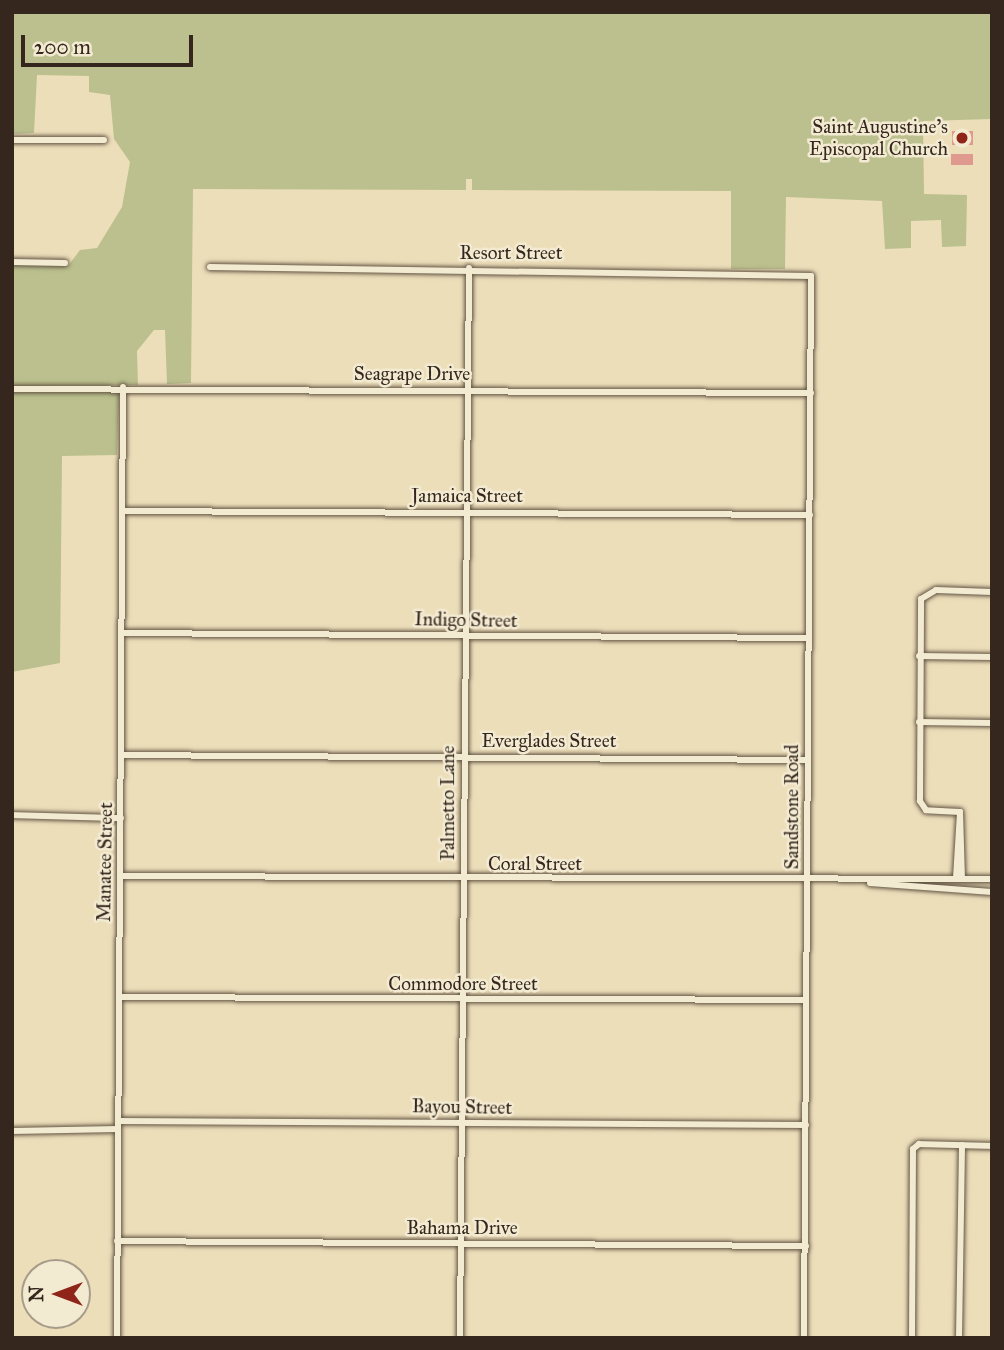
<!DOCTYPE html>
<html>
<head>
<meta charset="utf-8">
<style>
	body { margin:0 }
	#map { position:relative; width:1004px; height:1350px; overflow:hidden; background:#eddeba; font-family:"IM FELL Great Primer",serif }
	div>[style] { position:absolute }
	.green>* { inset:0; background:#bbc08e }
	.building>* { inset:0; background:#e0998e }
	.roads { filter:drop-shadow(0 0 2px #635544) drop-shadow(0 0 2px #635544) }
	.minor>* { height:6px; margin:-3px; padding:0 3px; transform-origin:3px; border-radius:3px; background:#f3ead2 }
	.dots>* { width:19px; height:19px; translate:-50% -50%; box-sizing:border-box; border:4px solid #f3ead2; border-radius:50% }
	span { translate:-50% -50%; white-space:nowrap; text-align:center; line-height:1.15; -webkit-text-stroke:5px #f3ead2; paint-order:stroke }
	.poi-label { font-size:19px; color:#35271d }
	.right { translate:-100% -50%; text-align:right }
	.street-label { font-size:19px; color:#35271d }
	.frame { position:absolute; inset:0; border:14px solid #35271d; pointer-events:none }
	.north { position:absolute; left:21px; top:1259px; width:70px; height:70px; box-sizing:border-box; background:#f3ead2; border:2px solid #a79c8a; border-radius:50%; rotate:270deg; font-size:19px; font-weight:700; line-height:28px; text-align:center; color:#35271d }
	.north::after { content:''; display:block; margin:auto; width:24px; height:32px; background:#8f2418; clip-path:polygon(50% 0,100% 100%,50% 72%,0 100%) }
	.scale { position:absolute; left:21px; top:35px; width:172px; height:32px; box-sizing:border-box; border:4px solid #35271d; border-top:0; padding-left:9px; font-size:21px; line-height:24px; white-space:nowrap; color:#35271d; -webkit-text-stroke:5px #f3ead2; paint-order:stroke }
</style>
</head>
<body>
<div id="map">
	<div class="green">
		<i style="clip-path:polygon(12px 12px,992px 12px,992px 119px,923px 121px,924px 194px,967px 195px,966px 246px,942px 247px,941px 220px,911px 221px,911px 248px,885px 249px,882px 201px,786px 197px,785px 269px,731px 269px,731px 191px,472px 190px,472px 179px,466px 179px,466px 190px,193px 189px,191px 383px,167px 384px,165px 330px,154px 330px,137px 351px,138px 385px,12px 386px,12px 265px,68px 266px,80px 250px,97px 248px,122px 207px,130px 162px,114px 139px,110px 95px,89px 92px,89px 76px,37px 75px,34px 133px,12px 134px)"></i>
		<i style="clip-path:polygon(119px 390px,117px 455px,62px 456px,60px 663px,12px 672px,12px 392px)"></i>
	</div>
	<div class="building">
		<i style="clip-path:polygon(952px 131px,973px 131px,973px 145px,952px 145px)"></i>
		<i style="clip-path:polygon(951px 154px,973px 154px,973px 165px,951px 165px)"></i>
	</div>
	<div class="roads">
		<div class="minor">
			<i style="left:12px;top:140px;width:92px"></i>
			<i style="left:12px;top:262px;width:53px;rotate:1.1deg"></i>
			<i style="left:210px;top:267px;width:601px;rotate:0.86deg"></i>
			<i style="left:811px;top:276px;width:1062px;rotate:90.38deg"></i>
			<i style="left:12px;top:389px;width:799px;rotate:0.29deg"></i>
			<i style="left:123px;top:511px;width:687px;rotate:0.33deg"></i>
			<i style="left:123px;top:633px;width:686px;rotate:0.42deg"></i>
			<i style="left:919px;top:656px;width:73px;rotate:0.8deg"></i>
			<i style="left:919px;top:722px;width:73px;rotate:0.8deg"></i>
			<i style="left:122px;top:755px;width:685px;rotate:0.42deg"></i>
			<i style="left:960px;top:812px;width:34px;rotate:-177deg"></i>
			<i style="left:926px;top:810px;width:11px;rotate:-124deg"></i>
			<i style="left:920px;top:801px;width:202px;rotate:-89.7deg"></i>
			<i style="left:921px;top:599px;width:17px;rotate:-31deg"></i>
			<i style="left:936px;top:590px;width:56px;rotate:2deg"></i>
			<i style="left:960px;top:812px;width:67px;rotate:88.3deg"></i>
			<i style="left:12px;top:815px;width:109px;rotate:1.6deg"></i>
			<i style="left:120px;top:876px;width:872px;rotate:0.2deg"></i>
			<i style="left:956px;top:878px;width:66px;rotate:-86.5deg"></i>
			<i style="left:870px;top:883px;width:122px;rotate:4.2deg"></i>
			<i style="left:119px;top:997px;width:687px;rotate:0.25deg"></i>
			<i style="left:118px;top:1121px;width:688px;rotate:0.33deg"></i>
			<i style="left:12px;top:1131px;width:106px;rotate:-1.1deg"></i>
			<i style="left:117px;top:1241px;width:689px;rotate:0.42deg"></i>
			<i style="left:117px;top:1338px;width:951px;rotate:-89.64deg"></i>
			<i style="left:460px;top:1338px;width:1070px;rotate:-89.52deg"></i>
			<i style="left:912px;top:1338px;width:189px;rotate:-89.7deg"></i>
			<i style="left:913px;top:1149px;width:8px;rotate:-40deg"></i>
			<i style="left:919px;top:1144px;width:73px;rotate:1.6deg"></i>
			<i style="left:959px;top:1338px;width:193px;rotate:-89.1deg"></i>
		</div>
	</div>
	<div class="dots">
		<i style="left:962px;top:138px;background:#8f2418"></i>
	</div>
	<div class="poi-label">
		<span class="right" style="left:948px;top:138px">Saint Augustine's<br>Episcopal Church</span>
	</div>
	<div class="street-label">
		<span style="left:511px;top:253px">Resort Street</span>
		<span style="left:412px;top:374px">Seagrape Drive</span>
		<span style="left:467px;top:496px">Jamaica Street</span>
		<span style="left:466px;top:620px;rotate:1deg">Indigo Street</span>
		<span style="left:549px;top:741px">Everglades Street</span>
		<span style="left:448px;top:803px;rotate:-90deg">Palmetto Lane</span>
		<span style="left:792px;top:807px;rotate:-90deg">Sandstone Road</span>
		<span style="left:105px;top:862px;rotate:-89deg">Manatee Street</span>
		<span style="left:535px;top:864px">Coral Street</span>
		<span style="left:463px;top:984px">Commodore Street</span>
		<span style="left:462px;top:1107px;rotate:1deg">Bayou Street</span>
		<span style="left:462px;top:1228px">Bahama Drive</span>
	</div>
	<div class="frame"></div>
	<div class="north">N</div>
	<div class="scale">200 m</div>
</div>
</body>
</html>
